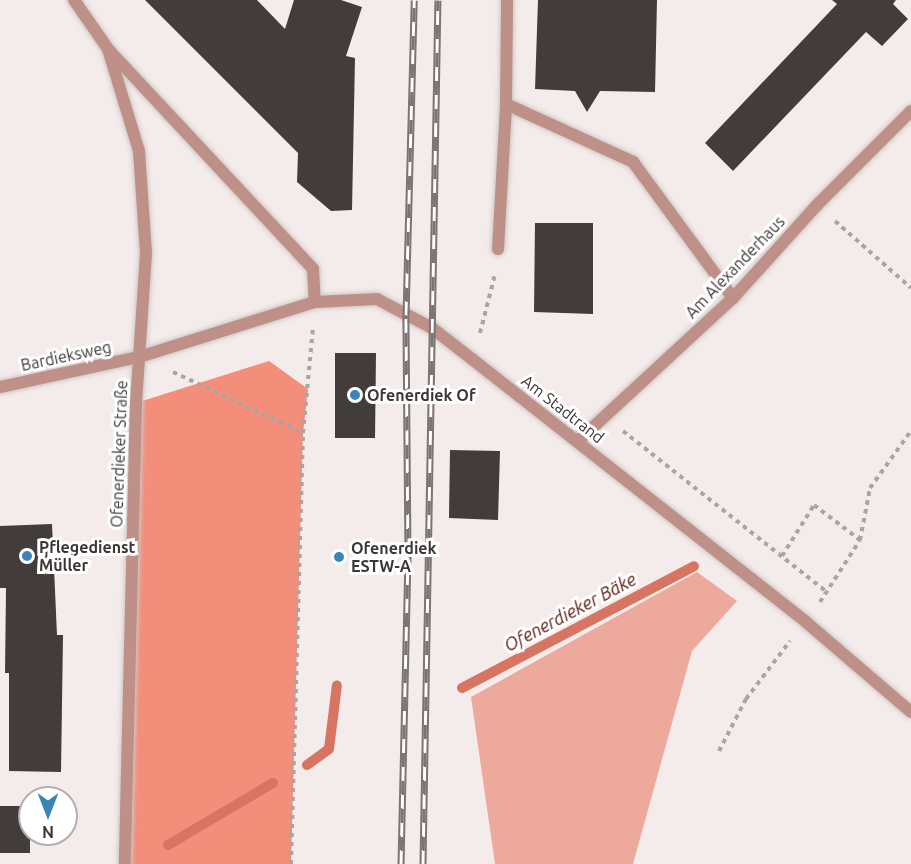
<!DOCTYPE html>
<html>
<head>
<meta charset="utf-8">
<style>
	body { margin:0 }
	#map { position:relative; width:911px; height:864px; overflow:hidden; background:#f4ecea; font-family:Ubuntu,sans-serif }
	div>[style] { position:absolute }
	.green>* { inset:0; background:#eca99c }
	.forest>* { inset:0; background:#f38e7b }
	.stream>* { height:10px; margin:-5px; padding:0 5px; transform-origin:5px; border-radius:5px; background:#d77562 }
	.building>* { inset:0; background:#423c3a }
	.path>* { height:4px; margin-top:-2px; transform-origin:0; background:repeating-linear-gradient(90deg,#aaa4a2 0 4.5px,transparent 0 9px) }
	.roads { filter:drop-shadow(0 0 2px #cfc8c6) drop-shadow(0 0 2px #cfc8c6) }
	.service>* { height:12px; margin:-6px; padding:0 6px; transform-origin:6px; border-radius:6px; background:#be9087 }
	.minor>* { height:12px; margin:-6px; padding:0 6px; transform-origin:6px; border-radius:6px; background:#be9087 }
	.rail>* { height:7px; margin-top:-3.5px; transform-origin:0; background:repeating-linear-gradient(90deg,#fff 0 14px,#7a7474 0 28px); box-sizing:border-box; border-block:2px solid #7a7474 }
	.dots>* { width:16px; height:16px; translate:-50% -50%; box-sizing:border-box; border:3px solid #fff; border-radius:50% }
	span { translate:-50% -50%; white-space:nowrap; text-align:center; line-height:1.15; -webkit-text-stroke:6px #fff; paint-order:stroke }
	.street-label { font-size:16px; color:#3b3737 }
	.poi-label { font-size:16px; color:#3b3737; font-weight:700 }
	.left { translate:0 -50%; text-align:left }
	.water-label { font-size:18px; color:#58190f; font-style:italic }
	.north { position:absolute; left:18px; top:786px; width:60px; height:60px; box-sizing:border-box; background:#fff; border:2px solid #b1afaf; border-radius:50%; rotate:180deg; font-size:16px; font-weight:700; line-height:24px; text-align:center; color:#3b3737 }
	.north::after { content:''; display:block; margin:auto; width:21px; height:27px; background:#3985b8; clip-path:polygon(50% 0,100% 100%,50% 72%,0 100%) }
</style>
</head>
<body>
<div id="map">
	<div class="green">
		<i style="clip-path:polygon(697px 572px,737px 601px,692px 651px,633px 864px,495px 864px,471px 697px)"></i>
	</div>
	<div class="forest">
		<i style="clip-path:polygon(269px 361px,308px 389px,303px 433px,291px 864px,125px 864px,136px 403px)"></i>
	</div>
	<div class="stream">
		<i style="left:462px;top:688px;width:262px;rotate:-27.7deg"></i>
		<i style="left:307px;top:765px;width:27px;rotate:-36deg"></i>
		<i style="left:329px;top:749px;width:64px;rotate:-82.9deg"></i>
		<i style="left:168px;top:845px;width:122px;rotate:-30.6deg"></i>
	</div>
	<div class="building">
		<i style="clip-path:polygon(145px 0,257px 0,285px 29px,294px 0,341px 0,362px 7px,346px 56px,355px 58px,352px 210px,331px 211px,297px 182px,298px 153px)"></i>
		<i style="clip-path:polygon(538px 0,657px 0,655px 92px,600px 91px,587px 112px,575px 91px,535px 89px)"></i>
		<i style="clip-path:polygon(832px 0,896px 0,893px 4px,908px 19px,882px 46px,866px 32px,733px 171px,705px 143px,837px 4px)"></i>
		<i style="clip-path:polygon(535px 223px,593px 223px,593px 314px,534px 312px)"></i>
		<i style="clip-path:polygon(335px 353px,376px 353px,375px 438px,335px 438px)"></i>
		<i style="clip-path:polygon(450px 450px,500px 451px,498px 520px,449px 518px)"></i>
		<i style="clip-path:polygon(52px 524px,57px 635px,63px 635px,61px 772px,9px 771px,9px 673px,5px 673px,6px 588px,0 588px,0 526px)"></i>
		<i style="clip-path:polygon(0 806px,30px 806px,30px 853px,0 853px)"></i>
	</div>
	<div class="path">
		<i style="left:835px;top:221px;width:101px;rotate:41.4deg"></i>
		<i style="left:480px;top:333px;width:61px;rotate:-75.7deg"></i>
		<i style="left:173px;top:372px;width:144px;rotate:25.1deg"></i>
		<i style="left:623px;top:431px;width:260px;rotate:38.3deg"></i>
		<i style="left:782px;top:556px;width:60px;rotate:-57.9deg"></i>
		<i style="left:814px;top:505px;width:58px;rotate:37.3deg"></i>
		<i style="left:820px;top:602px;width:74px;rotate:-57.2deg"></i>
		<i style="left:860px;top:540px;width:53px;rotate:-79.1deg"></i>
		<i style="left:870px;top:488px;width:70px;rotate:-54.3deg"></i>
		<i style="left:719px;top:751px;width:59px;rotate:-62.6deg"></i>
		<i style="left:746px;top:699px;width:73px;rotate:-52.8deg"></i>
		<i style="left:291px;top:864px;width:431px;rotate:-88.4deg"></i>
		<i style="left:303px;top:433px;width:105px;rotate:-84.6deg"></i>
	</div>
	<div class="roads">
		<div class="service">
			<i style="left:108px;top:49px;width:301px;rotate:47deg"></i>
			<i style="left:313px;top:269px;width:33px;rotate:87deg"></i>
			<i style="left:506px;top:104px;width:104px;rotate:-89.4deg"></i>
			<i style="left:498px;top:249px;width:145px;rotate:-86.8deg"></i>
			<i style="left:506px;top:104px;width:140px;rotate:24.5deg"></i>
			<i style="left:633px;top:162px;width:169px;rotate:53.7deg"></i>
		</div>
		<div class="minor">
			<i style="left:74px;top:0;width:60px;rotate:55.2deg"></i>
			<i style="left:108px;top:49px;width:107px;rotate:73.1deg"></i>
			<i style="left:139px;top:151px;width:102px;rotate:86.1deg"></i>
			<i style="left:146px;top:253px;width:150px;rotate:93.8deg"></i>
			<i style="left:136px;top:403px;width:461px;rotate:91.4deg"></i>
			<i style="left:0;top:387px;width:142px;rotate:-12.2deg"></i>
			<i style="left:139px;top:357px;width:184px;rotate:-17.4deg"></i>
			<i style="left:315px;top:302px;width:62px;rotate:-2.8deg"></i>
			<i style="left:377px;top:299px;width:62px;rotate:27.8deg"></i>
			<i style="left:432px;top:328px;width:51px;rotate:37.8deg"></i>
			<i style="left:472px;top:359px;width:425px;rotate:38.2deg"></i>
			<i style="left:806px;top:622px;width:138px;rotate:40.6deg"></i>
			<i style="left:578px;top:441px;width:211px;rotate:-42.7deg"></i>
			<i style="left:733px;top:298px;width:125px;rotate:-47.9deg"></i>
			<i style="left:817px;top:205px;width:133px;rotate:-45deg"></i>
		</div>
	</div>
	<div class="rail">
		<i style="left:401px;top:864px;width:308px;rotate:-88.7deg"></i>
		<i style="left:408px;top:556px;width:241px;rotate:-90.5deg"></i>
		<i style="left:406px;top:315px;width:315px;rotate:-88.5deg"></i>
		<i style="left:423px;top:864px;width:864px;rotate:-89.01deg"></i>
	</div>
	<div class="dots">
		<i style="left:355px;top:395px;background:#3985b8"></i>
		<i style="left:27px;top:556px;background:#3985b8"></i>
		<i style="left:339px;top:557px;background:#3985b8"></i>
	</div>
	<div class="street-label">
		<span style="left:735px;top:267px;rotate:-46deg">Am Alexanderhaus</span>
		<span style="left:66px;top:356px;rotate:-12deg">Bardieksweg</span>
		<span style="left:563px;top:409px;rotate:38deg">Am Stadtrand</span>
		<span style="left:119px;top:454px;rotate:-88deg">Ofenerdieker Straße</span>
	</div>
	<div class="poi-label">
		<span class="left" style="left:367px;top:395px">Ofenerdiek Of</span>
		<span class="left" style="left:39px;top:556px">Pflegedienst<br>Müller</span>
		<span class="left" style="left:351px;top:557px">Ofenerdiek<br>ESTW-A</span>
	</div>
	<div class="water-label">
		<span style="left:570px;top:612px;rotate:-28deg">Ofenerdieker Bäke</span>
	</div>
	<div class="north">N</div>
</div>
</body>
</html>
